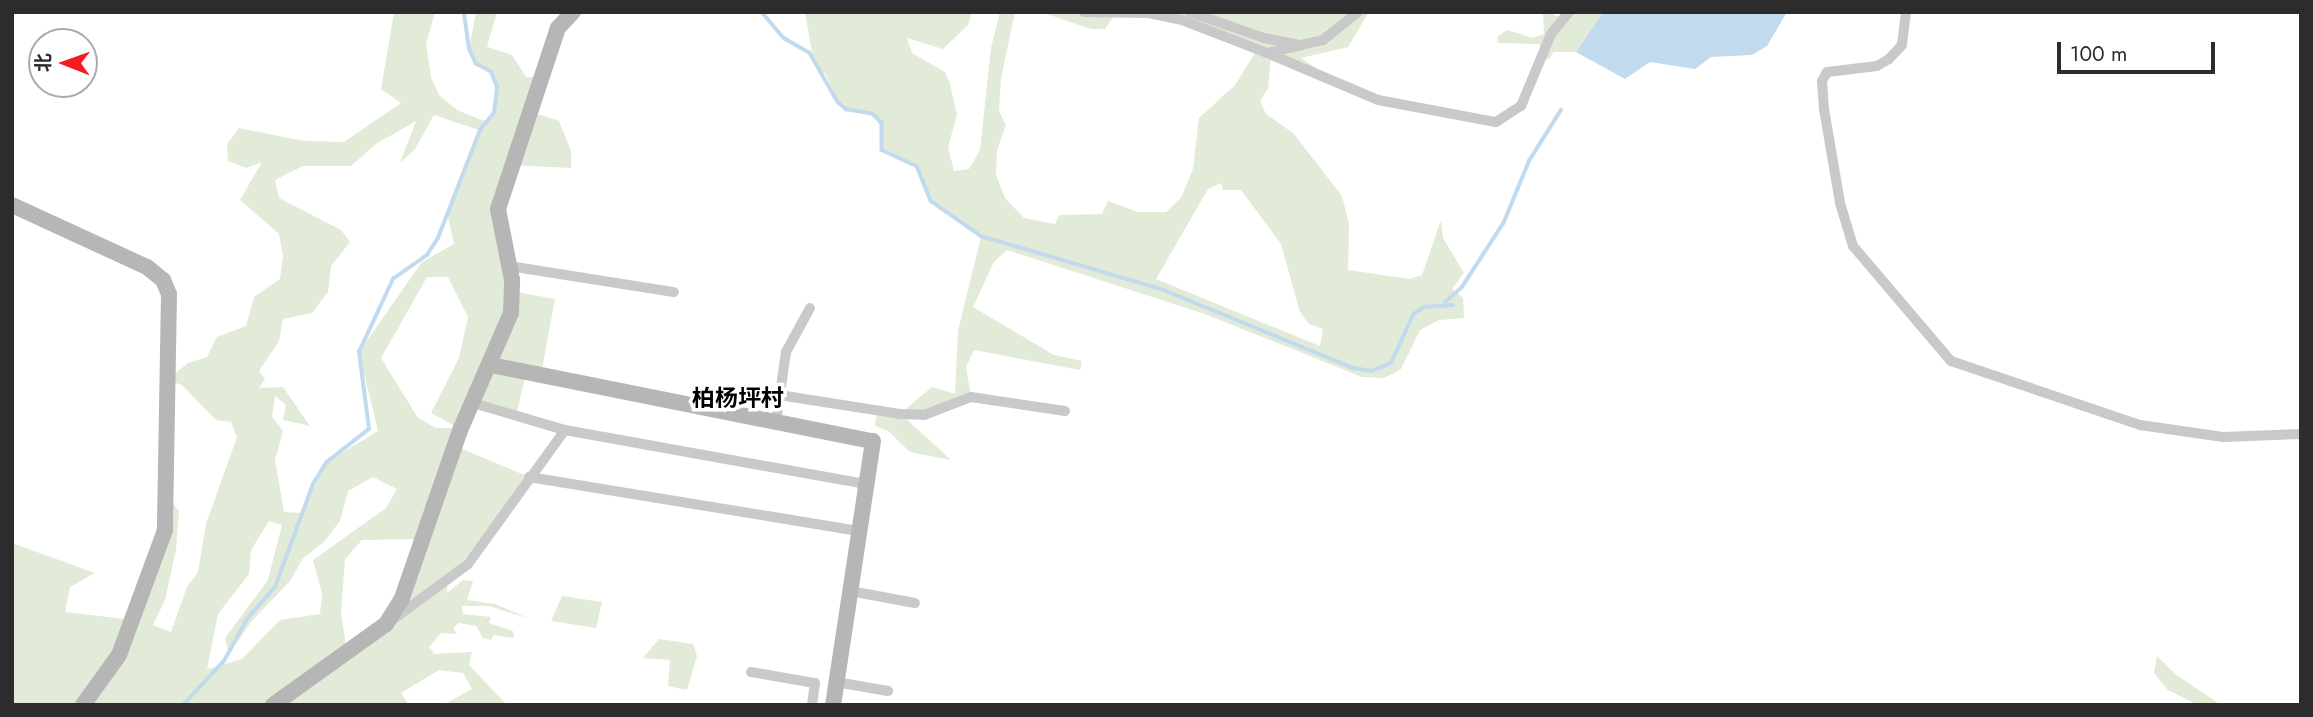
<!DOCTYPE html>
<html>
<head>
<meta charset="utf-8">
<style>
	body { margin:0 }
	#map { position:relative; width:2313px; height:717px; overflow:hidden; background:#fff; font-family:Jost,"Noto Sans SC",sans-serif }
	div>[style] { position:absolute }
	.green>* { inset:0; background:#e1ebd7 }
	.water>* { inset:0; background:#c1daee }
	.stream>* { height:3.5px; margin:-1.75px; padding:0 1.75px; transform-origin:1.75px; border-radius:1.75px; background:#c1daee }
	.street>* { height:10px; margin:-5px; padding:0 5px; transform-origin:5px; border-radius:5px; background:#c9c9c9 }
	.secondary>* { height:16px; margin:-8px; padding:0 8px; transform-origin:8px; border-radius:8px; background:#b6b6b6 }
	span { translate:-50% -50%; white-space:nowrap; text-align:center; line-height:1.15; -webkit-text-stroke:7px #fff; paint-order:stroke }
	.quarter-label { font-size:23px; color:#000; font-weight:700 }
	.frame { position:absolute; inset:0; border:14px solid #2c2c2c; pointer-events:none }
	.north { position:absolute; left:28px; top:28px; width:70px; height:70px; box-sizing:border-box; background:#fff; border:2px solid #ababab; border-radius:50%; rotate:271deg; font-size:19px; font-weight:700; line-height:28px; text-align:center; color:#2c2c2c }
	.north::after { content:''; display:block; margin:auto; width:24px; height:32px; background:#f51b22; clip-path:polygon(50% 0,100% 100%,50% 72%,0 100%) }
	.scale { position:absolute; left:2057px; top:42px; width:158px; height:32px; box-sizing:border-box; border:4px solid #2c2c2c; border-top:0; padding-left:9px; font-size:21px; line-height:24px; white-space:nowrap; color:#2c2c2c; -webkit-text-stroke:5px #fff; paint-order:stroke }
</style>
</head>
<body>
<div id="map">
	<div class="green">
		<i style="clip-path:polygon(evenodd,394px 12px,435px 12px,426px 44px,431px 77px,439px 95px,457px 110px,484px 121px,494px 113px,497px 87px,491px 72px,476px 64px,469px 49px,476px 12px,497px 12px,487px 47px,512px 55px,526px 77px,541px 77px,531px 112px,559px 121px,571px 151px,571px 168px,511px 165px,498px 209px,512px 291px,555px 299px,541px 375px,526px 373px,516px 416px,473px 403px,455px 446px,529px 477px,448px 580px,447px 593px,463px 580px,473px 581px,467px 600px,495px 604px,530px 619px,489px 606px,462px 606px,463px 614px,491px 617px,489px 623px,513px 631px,514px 638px,494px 635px,491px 640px,483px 638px,476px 626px,459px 623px,453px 628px,457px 634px,441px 633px,429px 647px,434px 654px,472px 652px,469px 665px,507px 705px,443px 705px,472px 689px,463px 673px,439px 670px,401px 693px,409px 705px,94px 705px,87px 699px,83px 705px,12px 705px,12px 543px,95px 573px,70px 587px,65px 612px,134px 620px,167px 496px,179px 511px,176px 550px,165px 600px,153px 625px,171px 632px,187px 587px,198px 572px,206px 524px,237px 437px,231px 422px,216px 420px,182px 385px,167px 380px,188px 363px,207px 357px,217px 337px,246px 326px,254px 297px,280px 279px,283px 256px,279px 234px,240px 200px,262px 162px,246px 168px,228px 161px,227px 144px,239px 128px,304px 141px,344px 142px,401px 103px,381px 89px,394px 12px,434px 115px,479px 130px,447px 213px,454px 244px,422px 262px,359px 352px,378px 431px,327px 462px,301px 513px,284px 512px,275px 460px,283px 431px,272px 417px,275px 396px,286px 405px,283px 420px,310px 426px,283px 387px,259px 388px,265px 379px,259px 371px,279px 341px,283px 319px,312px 313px,328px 292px,331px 266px,350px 242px,341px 230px,279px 198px,275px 180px,303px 166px,351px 166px,376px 144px,416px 121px,400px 163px,415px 149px,434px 115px,394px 12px,427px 277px,448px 277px,468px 317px,459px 358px,431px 413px,459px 428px,436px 428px,418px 418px,381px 358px,427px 277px,394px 12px,373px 477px,397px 489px,386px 508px,313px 560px,322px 593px,320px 614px,280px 620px,242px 659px,207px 669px,218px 614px,249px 574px,251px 550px,269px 521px,282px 525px,268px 580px,225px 638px,229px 654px,251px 622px,290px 581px,303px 558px,324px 542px,340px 521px,348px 491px,373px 477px,394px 12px,421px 539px,386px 624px,347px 651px,341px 614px,345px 559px,362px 540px,421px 539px)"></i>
		<i style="clip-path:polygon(evenodd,805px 12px,972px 12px,968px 25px,943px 49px,907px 38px,912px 53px,945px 72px,950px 84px,957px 115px,948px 147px,954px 171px,969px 169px,980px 150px,991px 48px,1000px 12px,1015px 12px,1001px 78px,999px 111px,1006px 125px,997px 150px,996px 175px,1005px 198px,1024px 218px,1055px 224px,1059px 215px,1102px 214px,1108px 201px,1138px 212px,1166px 212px,1181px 198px,1193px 169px,1199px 118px,1235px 85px,1257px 50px,1182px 20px,1115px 14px,1105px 29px,1091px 29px,1041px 12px,1369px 12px,1348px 47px,1301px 58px,1328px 76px,1271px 55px,1268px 88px,1260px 101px,1266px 114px,1293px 133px,1342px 196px,1349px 224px,1348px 270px,1410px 279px,1422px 275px,1441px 220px,1443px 238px,1464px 273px,1452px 289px,1463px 298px,1464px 318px,1439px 320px,1420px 330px,1401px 369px,1384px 378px,1362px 377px,1205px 314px,1007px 250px,994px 262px,973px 307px,1054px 355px,1082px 361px,1080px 370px,974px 350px,966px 367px,971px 397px,951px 408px,901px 414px,951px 460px,910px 452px,888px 431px,875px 426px,877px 410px,900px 414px,932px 387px,955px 394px,958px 331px,981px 237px,931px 201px,916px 166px,882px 150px,882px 123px,874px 114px,846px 109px,838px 102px,826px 75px,814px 64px,805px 12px,1221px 183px,1223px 190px,1241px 190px,1281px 244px,1300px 312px,1309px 324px,1323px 329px,1320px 346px,1156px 279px,1208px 189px,1221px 183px)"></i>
		<i style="clip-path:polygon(1543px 12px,1564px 18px,1569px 12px,1603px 12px,1576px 52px,1554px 52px,1548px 60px,1539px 57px,1544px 46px,1537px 44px,1498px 43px,1497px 37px,1507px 30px,1533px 38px,1544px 34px)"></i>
		<i style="clip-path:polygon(562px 596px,602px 602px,596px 628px,551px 621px)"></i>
		<i style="clip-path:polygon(659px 639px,693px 644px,697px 656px,687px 690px,668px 686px,670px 660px,643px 658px)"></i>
		<i style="clip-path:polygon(2157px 656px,2175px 674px,2221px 705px,2198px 705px,2168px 690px,2154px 673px)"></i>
	</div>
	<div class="water">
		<i style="clip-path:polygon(1603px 12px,1787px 12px,1767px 46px,1752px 55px,1711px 57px,1695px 69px,1650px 62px,1625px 79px,1576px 52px)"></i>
	</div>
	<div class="stream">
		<i style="left:762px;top:12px;width:34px;rotate:50deg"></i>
		<i style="left:784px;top:38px;width:30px;rotate:30deg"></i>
		<i style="left:810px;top:53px;width:56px;rotate:60.3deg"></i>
		<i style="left:838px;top:102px;width:11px;rotate:41deg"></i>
		<i style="left:846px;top:109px;width:27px;rotate:10deg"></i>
		<i style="left:873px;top:114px;width:13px;rotate:45deg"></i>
		<i style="left:882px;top:123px;width:27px;rotate:90deg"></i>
		<i style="left:882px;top:150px;width:38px;rotate:25deg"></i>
		<i style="left:917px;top:166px;width:38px;rotate:68deg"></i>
		<i style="left:931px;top:201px;width:61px;rotate:35deg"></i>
		<i style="left:981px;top:236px;width:191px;rotate:16.4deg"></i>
		<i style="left:1164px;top:290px;width:204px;rotate:22.4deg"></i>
		<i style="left:1353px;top:368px;width:19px;rotate:9deg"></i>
		<i style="left:1372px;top:371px;width:21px;rotate:-23deg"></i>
		<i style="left:1391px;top:363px;width:53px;rotate:-65.4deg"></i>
		<i style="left:1413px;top:315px;width:14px;rotate:-36deg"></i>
		<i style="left:1424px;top:307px;width:29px;rotate:-4deg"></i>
		<i style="left:1445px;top:302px;width:23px;rotate:-41deg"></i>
		<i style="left:1462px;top:287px;width:77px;rotate:-57.1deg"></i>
		<i style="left:1504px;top:222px;width:66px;rotate:-67.7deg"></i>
		<i style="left:1529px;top:161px;width:60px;rotate:-57.9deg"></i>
		<i style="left:183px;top:705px;width:60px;rotate:-47deg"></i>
		<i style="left:224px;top:661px;width:48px;rotate:-61.3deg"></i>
		<i style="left:247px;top:619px;width:43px;rotate:-48.8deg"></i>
		<i style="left:275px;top:587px;width:110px;rotate:-69.7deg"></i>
		<i style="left:313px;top:484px;width:26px;rotate:-58deg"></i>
		<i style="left:327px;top:462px;width:53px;rotate:-38.2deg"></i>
		<i style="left:369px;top:429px;width:78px;rotate:-97.4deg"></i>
		<i style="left:359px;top:352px;width:81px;rotate:-65deg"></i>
		<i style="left:393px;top:279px;width:42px;rotate:-35.2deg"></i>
		<i style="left:427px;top:255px;width:20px;rotate:-57deg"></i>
		<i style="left:438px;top:238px;width:116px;rotate:-68.7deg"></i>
		<i style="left:480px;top:130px;width:22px;rotate:-51deg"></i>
		<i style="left:494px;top:113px;width:26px;rotate:-83deg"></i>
		<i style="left:497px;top:87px;width:16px;rotate:-112deg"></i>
		<i style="left:491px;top:72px;width:17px;rotate:-152deg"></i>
		<i style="left:476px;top:64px;width:17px;rotate:-115deg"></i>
		<i style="left:469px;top:49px;width:37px;rotate:-98deg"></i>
	</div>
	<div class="street">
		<i style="left:1084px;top:12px;width:65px;rotate:0.9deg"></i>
		<i style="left:1149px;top:13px;width:34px;rotate:12deg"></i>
		<i style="left:1182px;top:20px;width:91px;rotate:21.2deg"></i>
		<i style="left:1267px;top:53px;width:35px;rotate:-13deg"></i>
		<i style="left:1190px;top:12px;width:78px;rotate:19.4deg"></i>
		<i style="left:1264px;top:38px;width:38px;rotate:11deg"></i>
		<i style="left:1301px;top:45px;width:23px;rotate:-13deg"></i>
		<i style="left:1323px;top:40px;width:45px;rotate:-38.7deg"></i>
		<i style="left:1906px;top:12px;width:33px;rotate:97deg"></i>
		<i style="left:1902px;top:45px;width:19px;rotate:133deg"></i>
		<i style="left:1889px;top:59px;width:14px;rotate:150deg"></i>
		<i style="left:1877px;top:66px;width:50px;rotate:173.2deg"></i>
		<i style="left:1827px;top:72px;width:10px;rotate:119deg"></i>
		<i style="left:1822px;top:81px;width:28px;rotate:86deg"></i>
		<i style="left:1824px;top:109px;width:95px;rotate:80.3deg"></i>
		<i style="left:1840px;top:203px;width:45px;rotate:73.2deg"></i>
		<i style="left:1853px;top:246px;width:151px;rotate:49.6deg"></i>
		<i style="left:1951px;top:361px;width:200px;rotate:18.7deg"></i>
		<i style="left:2140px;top:425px;width:84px;rotate:8.2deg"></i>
		<i style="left:2223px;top:437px;width:78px;rotate:-2.2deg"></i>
		<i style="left:1267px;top:53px;width:121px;rotate:22.9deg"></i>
		<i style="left:1378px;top:100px;width:120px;rotate:10.6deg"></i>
		<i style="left:1496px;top:122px;width:30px;rotate:-33deg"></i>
		<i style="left:1521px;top:106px;width:78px;rotate:-67.4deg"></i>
		<i style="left:1551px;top:34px;width:28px;rotate:-51deg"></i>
		<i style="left:509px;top:266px;width:167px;rotate:9deg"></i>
		<i style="left:779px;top:395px;width:122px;rotate:8.9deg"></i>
		<i style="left:900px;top:414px;width:24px;rotate:2deg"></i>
		<i style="left:924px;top:415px;width:50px;rotate:-21deg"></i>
		<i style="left:971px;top:397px;width:95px;rotate:8.5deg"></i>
		<i style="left:473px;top:403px;width:96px;rotate:16.4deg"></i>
		<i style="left:565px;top:430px;width:306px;rotate:10.2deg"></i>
		<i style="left:776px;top:422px;width:71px;rotate:-81.9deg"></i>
		<i style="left:786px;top:352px;width:50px;rotate:-61.4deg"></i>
		<i style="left:529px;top:477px;width:334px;rotate:9.3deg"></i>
		<i style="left:850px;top:591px;width:66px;rotate:10.5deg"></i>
		<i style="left:391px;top:621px;width:96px;rotate:-36.5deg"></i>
		<i style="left:468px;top:564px;width:165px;rotate:-54.1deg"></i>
		<i style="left:751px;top:672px;width:65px;rotate:9.8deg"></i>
		<i style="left:815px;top:683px;width:22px;rotate:98deg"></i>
		<i style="left:836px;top:682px;width:53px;rotate:9.8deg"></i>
	</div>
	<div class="secondary">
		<i style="left:12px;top:205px;width:149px;rotate:24.7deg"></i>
		<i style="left:147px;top:267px;width:21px;rotate:39deg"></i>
		<i style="left:163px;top:280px;width:15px;rotate:67deg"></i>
		<i style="left:169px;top:294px;width:236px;rotate:91deg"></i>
		<i style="left:165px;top:530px;width:133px;rotate:110.2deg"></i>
		<i style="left:119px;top:655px;width:62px;rotate:125.8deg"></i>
		<i style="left:491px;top:365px;width:389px;rotate:11.3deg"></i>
		<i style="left:873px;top:441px;width:267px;rotate:98.6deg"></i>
		<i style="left:273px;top:705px;width:139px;rotate:-35.6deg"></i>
		<i style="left:386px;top:624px;width:31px;rotate:-58deg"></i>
		<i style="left:402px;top:598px;width:180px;rotate:-70.9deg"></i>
		<i style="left:461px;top:428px;width:125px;rotate:-66.5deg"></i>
		<i style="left:511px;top:313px;width:33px;rotate:-88deg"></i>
		<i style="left:512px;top:280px;width:72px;rotate:-101.2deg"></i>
		<i style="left:498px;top:209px;width:191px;rotate:-71.7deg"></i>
		<i style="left:558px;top:28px;width:22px;rotate:-47deg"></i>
	</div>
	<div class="quarter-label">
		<span style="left:738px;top:398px">柏杨坪村</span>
	</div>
	<div class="frame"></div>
	<div class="north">北</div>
	<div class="scale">100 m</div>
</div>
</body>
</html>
